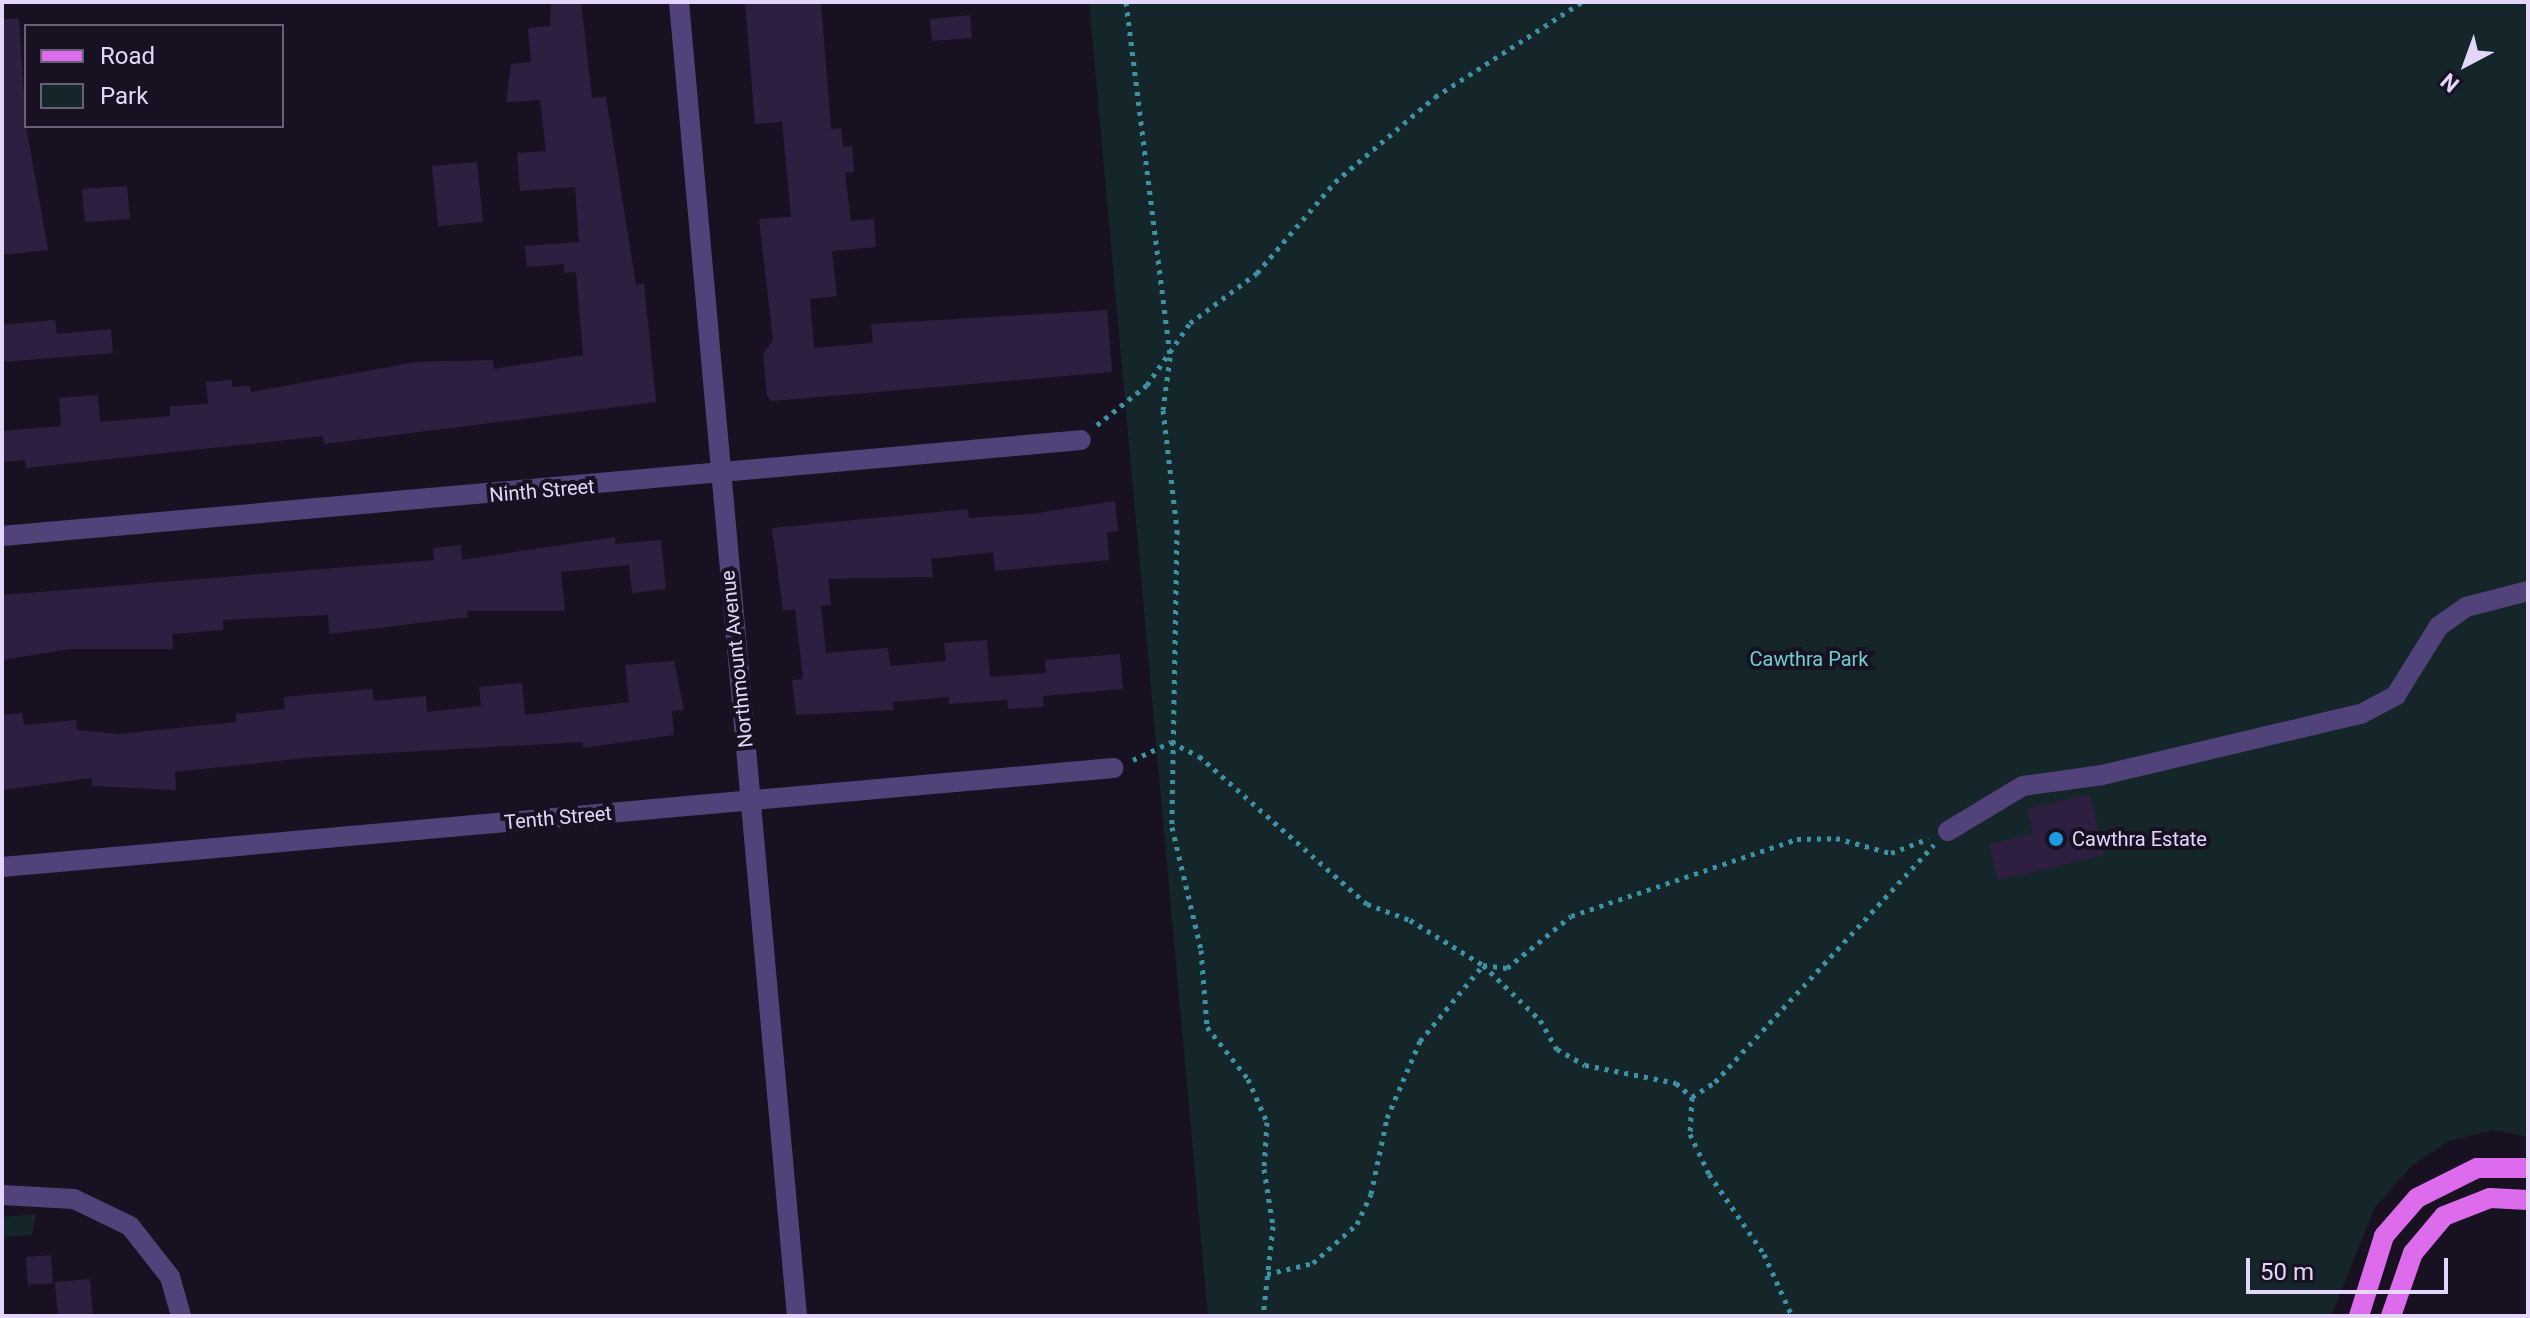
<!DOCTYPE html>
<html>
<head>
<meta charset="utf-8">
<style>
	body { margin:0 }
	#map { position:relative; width:2530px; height:1318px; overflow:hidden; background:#181121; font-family:Roboto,sans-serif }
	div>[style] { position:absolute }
	.green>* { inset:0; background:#15262b }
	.building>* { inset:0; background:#2e1f40 }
	.path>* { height:5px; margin-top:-2.5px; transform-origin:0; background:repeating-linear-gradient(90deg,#3e92a6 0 4px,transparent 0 10px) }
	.minor>* { height:20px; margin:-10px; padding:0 10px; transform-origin:10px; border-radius:10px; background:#52427a }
	.major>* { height:20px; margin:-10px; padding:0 10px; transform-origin:10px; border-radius:10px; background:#dc6cec }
	.dots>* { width:22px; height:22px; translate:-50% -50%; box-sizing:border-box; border:4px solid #181121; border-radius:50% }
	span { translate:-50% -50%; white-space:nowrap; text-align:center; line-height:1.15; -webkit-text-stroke:8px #181121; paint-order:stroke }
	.street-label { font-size:20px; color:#e3d6fa }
	.park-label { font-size:20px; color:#6cd0d0 }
	.poi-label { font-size:20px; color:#e3d6fa }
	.left { translate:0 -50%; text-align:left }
	.frame { position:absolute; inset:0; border:4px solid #e3d6fa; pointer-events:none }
	.legend { position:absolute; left:24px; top:24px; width:260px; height:104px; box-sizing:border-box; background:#181121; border:2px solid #696078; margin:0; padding:10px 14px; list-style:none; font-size:24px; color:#e3d6fa }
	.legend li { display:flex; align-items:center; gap:16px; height:40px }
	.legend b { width:40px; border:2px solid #696078 }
	.north { position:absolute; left:2426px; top:24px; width:80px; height:80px; -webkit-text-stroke:6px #181121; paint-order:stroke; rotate:221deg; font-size:22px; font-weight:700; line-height:32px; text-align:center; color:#e3d6fa }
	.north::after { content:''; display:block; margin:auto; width:28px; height:36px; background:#e3d6fa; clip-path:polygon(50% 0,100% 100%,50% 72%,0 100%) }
	.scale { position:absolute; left:2246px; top:1258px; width:202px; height:36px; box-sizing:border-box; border:4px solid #e3d6fa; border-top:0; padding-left:10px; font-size:24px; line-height:28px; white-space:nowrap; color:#e3d6fa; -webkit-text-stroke:6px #181121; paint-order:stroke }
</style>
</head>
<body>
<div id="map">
	<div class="green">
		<i style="clip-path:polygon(1089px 2px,2528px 2px,2528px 1137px,2493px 1130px,2449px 1141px,2411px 1166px,2374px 1209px,2331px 1316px,1208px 1316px)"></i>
		<i style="clip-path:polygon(36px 1214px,32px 1235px,2px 1237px,2px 1217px)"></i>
	</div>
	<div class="building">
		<i style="clip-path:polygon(551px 2px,581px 2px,592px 98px,606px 97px,636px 285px,644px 284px,656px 402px,324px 444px,323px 436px,26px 468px,25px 460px,2px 462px,2px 431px,61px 426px,59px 398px,98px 395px,100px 422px,170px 416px,170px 406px,208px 404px,206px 382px,232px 380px,232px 387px,250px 386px,251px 392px,416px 362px,493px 360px,494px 369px,583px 355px,576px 272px,564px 273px,564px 264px,527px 267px,525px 246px,579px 242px,575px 187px,520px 191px,517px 153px,546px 151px,540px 100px,506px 102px,511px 64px,531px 62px,528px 28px,550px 26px)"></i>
		<i style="clip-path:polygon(745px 2px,821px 2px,831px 129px,841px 128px,843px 147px,852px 146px,854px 172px,845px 173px,851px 221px,874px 219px,876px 247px,832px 251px,837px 296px,810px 299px,814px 348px,873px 343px,871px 324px,1107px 310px,1112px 372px,772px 401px,767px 396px,763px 354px,773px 340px,759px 219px,791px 217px,782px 122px,755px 124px)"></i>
		<i style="clip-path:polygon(970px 15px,972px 38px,932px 41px,930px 19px)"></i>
		<i style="clip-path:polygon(2px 19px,19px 19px,26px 126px,48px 250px,2px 255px)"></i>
		<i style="clip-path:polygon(477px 162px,483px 222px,438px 226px,432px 166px)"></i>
		<i style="clip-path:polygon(127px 186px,130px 219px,85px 222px,82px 189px)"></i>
		<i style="clip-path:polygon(55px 320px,57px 334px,111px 329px,113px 353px,2px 362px,2px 325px)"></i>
		<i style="clip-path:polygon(1115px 501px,1118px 531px,1107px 532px,1109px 560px,995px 571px,993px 552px,931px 559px,933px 577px,828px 579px,831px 605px,821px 606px,826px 653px,888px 648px,890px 666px,946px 661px,944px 643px,987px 640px,990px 677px,1046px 673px,1045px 660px,1120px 654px,1123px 689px,1043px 696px,1044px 707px,1008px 709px,1007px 700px,949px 704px,949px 697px,893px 702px,894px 710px,796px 715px,792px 680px,803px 679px,795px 609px,783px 611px,772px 528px,968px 509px,969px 518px,1031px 514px)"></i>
		<i style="clip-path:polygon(615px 537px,615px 544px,661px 540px,666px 589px,632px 593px,629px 565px,561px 572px,565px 611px,467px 611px,468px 617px,329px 634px,328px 615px,223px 620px,223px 630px,172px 634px,173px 649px,69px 649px,2px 660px,2px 595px,434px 560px,433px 548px,461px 545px,462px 560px)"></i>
		<i style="clip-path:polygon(674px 661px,684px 710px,672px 711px,674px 735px,583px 748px,583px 742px,315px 757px,175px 772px,176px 790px,92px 786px,92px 778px,2px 790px,2px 715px,22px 713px,24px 725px,76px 720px,77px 730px,118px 734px,236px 722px,236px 714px,285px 709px,284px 697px,372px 689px,374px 701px,426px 696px,427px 712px,481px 706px,479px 687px,522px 683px,525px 715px,629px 702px,625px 665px)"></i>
		<i style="clip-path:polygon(2090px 794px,2104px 855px,1998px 880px,1989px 844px,2033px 834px,2027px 809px)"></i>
		<i style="clip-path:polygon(51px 1255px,53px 1283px,28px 1285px,26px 1257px)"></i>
		<i style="clip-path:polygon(90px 1279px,93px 1316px,58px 1316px,55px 1282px)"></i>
	</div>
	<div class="path">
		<i style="left:1126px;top:2px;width:358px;rotate:82.9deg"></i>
		<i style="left:1170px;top:357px;width:53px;rotate:97.5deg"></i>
		<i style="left:1163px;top:410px;width:121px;rotate:83.3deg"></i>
		<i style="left:1177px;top:530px;width:297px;rotate:91deg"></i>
		<i style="left:1172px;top:827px;width:126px;rotate:76.7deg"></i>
		<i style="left:1201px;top:950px;width:77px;rotate:85.5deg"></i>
		<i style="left:1207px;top:1027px;width:66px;rotate:51.7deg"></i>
		<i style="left:1248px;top:1079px;width:47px;rotate:66.2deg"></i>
		<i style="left:1267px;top:1122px;width:47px;rotate:93.7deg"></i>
		<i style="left:1264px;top:1169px;width:58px;rotate:81deg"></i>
		<i style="left:1273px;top:1226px;width:91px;rotate:96.3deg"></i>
		<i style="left:1097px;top:425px;width:64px;rotate:-38.7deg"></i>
		<i style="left:1147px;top:385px;width:75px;rotate:-55.3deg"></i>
		<i style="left:1190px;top:323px;width:84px;rotate:-36.7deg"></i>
		<i style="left:1257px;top:273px;width:120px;rotate:-49.4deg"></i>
		<i style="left:1335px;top:182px;width:131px;rotate:-40.4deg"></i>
		<i style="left:1435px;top:97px;width:175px;rotate:-32.9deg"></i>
		<i style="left:1133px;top:760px;width:42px;rotate:-25.3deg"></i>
		<i style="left:1171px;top:742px;width:31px;rotate:27deg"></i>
		<i style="left:1199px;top:756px;width:224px;rotate:41.4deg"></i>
		<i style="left:1367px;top:904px;width:46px;rotate:20.4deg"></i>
		<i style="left:1410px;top:920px;width:86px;rotate:31.7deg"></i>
		<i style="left:1483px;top:965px;width:79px;rotate:44deg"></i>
		<i style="left:1540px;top:1020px;width:34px;rotate:60deg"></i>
		<i style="left:1557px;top:1049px;width:32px;rotate:30deg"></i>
		<i style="left:1585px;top:1065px;width:93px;rotate:11.2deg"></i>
		<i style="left:1676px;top:1083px;width:21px;rotate:41deg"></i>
		<i style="left:1692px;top:1097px;width:37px;rotate:93deg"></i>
		<i style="left:1690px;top:1134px;width:44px;rotate:64.6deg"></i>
		<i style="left:1709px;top:1174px;width:97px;rotate:55.5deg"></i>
		<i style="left:1764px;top:1254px;width:68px;rotate:65.7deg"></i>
		<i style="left:1692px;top:1097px;width:27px;rotate:-33deg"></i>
		<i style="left:1715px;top:1082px;width:323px;rotate:-47.3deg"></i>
		<i style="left:1267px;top:1274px;width:47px;rotate:-13.4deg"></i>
		<i style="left:1313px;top:1263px;width:59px;rotate:-41.6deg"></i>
		<i style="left:1357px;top:1224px;width:33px;rotate:-65deg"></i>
		<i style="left:1371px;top:1194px;width:78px;rotate:-78.1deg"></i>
		<i style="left:1387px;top:1118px;width:84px;rotate:-66.8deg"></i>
		<i style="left:1420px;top:1041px;width:99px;rotate:-50.3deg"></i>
		<i style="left:1483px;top:965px;width:24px;rotate:7deg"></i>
		<i style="left:1507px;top:968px;width:82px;rotate:-39.1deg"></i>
		<i style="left:1571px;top:916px;width:239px;rotate:-18.8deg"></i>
		<i style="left:1797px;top:839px;width:39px;rotate:-1deg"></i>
		<i style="left:1836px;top:838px;width:57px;rotate:15.3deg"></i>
		<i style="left:1891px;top:853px;width:40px;rotate:-21deg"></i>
	</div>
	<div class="minor">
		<i style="left:679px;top:2px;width:1319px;rotate:84.87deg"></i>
		<i style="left:2px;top:536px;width:1083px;rotate:-5.08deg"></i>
		<i style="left:1948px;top:831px;width:87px;rotate:-31deg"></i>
		<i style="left:2023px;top:786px;width:80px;rotate:-7.9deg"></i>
		<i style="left:2102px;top:775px;width:266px;rotate:-13.3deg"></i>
		<i style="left:2361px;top:714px;width:40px;rotate:-28deg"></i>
		<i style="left:2396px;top:695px;width:81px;rotate:-58.1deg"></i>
		<i style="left:2439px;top:626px;width:33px;rotate:-35deg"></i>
		<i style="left:2466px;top:607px;width:64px;rotate:-14.5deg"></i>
		<i style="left:2px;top:867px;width:1116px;rotate:-5.09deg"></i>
		<i style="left:2px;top:1195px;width:72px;rotate:3.2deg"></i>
		<i style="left:74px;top:1199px;width:62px;rotate:25.7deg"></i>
		<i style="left:130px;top:1226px;width:65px;rotate:51.9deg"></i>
		<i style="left:170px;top:1277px;width:41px;rotate:74.2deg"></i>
	</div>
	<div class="major">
		<i style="left:2359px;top:1316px;width:84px;rotate:-72.6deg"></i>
		<i style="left:2384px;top:1236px;width:50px;rotate:-49deg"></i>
		<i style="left:2417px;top:1198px;width:67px;rotate:-26.6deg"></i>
		<i style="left:2477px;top:1168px;width:51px"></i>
		<i style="left:2391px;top:1316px;width:67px;rotate:-70.8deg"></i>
		<i style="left:2413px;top:1253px;width:48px;rotate:-50deg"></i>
		<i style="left:2444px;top:1216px;width:49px;rotate:-21.4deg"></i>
		<i style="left:2490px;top:1198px;width:38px;rotate:3deg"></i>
	</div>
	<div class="dots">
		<i style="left:2056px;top:839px;background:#1d9bdf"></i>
	</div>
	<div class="street-label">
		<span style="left:542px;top:491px;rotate:-5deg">Ninth Street</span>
		<span style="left:737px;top:659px;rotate:-96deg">Northmount Avenue</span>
		<span style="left:558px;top:818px;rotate:-5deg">Tenth Street</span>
	</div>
	<div class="park-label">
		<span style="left:1809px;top:659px">Cawthra Park</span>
	</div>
	<div class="poi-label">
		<span class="left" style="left:2072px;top:839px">Cawthra Estate</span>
	</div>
	<div class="frame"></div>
	<ul class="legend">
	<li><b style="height:10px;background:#dc6cec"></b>Road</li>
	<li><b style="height:22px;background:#15262b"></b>Park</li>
	</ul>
	<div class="north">N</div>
	<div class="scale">50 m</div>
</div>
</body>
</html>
